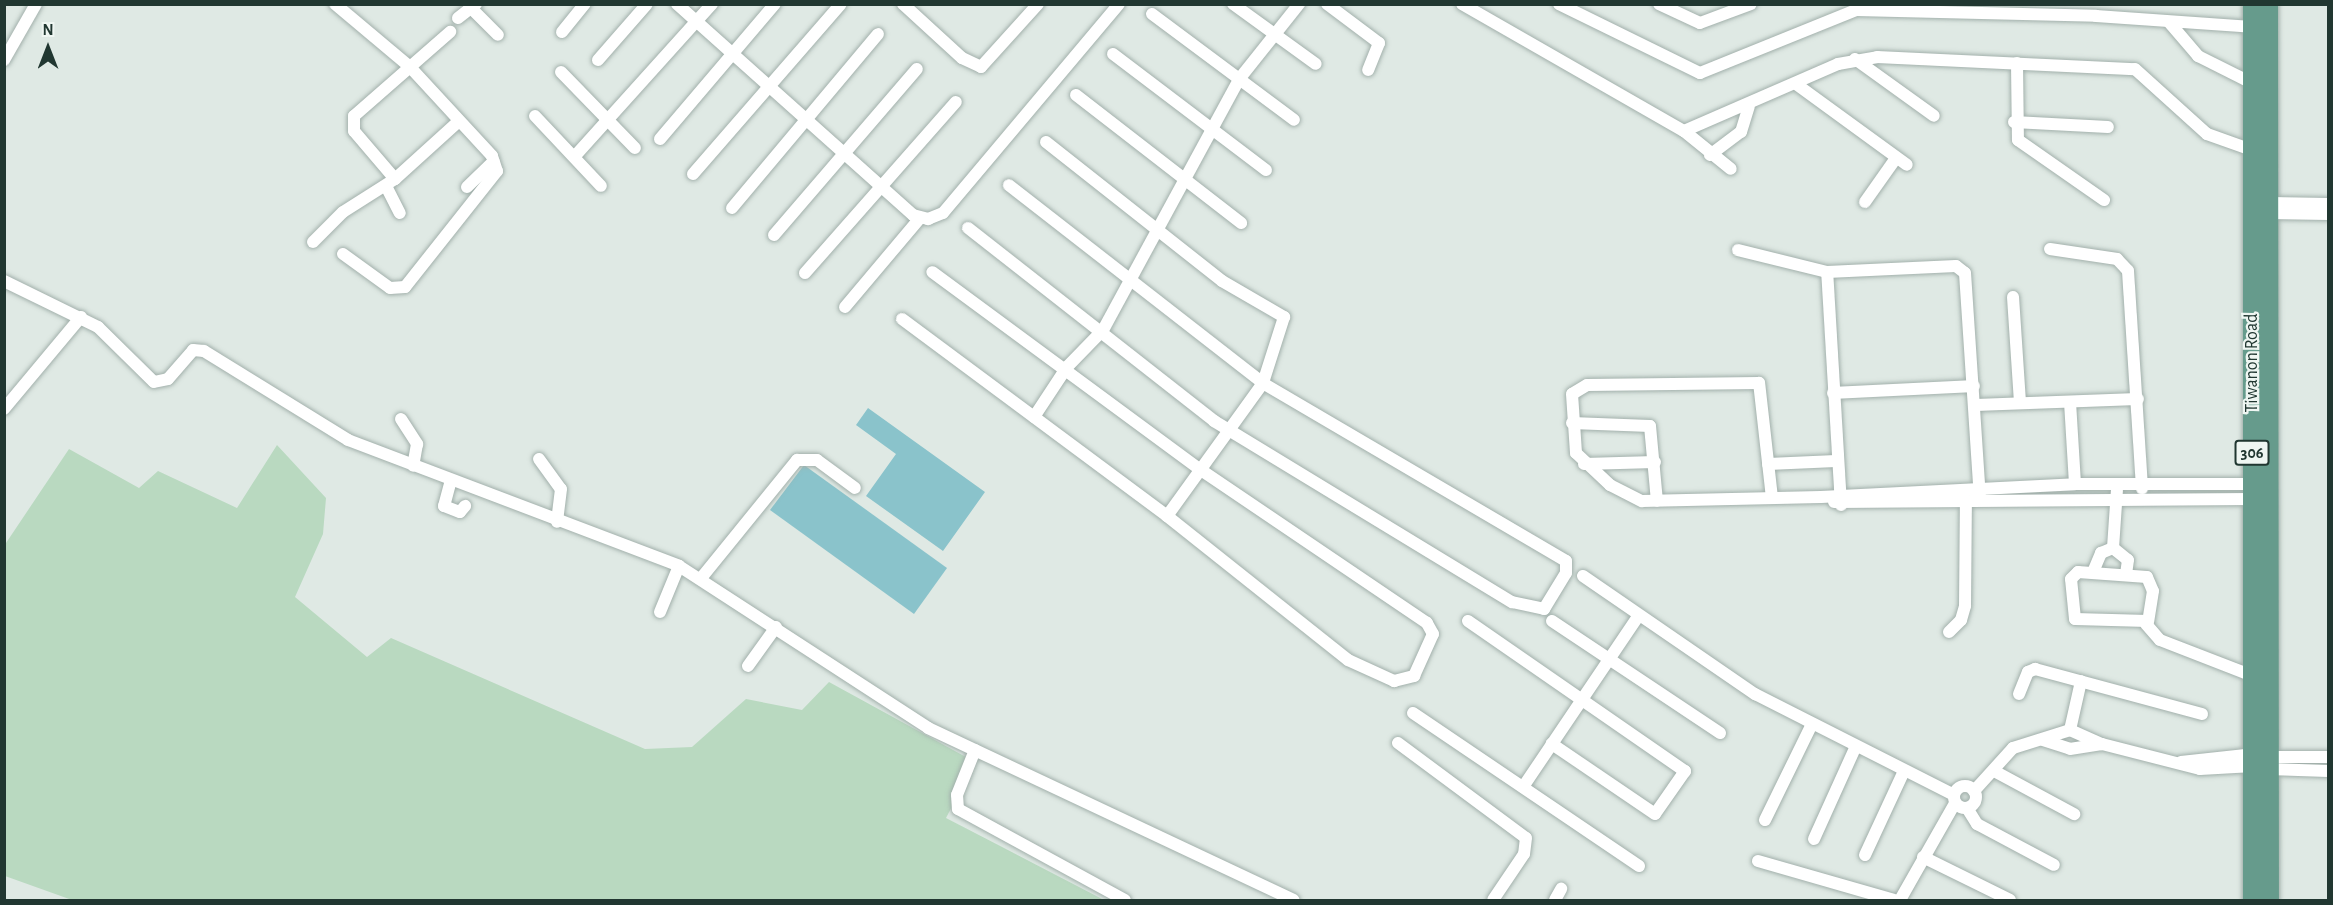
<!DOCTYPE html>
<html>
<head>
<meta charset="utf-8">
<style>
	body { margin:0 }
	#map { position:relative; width:2333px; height:905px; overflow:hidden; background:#dfe9e4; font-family:"Alegreya Sans",sans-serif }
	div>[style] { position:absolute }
	.green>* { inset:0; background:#b9d9c0 }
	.water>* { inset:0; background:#8ac3cb }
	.roads { filter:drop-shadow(0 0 2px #a2b0ab) drop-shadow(0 0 2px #a2b0ab) }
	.minor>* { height:12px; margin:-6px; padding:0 6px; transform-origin:6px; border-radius:6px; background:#fff }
	.minor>.ring { margin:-6px; padding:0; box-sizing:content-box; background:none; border:12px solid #fff; border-radius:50% }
	.primary>* { height:18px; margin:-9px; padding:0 9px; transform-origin:9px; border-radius:9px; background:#669b8c }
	span { translate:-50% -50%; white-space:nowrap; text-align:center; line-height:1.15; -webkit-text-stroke:4.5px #eff6f2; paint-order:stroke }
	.shield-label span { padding:2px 4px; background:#eff6f2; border:2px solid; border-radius:4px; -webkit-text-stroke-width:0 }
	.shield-label { font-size:16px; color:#213731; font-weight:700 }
	.street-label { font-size:18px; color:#213731 }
	.frame { position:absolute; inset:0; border:6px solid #213731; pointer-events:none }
	.north { position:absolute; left:18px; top:18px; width:60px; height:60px; -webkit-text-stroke:4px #eff6f2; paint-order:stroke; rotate:0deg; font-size:16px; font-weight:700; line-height:24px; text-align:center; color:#213731 }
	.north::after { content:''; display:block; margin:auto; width:21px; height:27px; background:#213731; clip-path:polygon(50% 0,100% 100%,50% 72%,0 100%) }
</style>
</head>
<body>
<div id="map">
	<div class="green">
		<i style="clip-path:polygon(277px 445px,326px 498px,323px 534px,295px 597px,367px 657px,391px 638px,645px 749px,692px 747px,746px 699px,802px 710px,829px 682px,975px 762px,946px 818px,1104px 900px,72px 900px,5px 876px,4px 546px,69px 449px,139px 488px,158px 471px,237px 508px)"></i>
	</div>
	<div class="water">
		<i style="clip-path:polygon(868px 408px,985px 492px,943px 551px,866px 496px,896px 454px,856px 425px)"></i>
		<i style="clip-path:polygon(804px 465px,947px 568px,914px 614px,770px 510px)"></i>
	</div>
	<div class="roads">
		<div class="minor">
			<i style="left:335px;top:4px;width:98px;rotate:40deg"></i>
			<i style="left:410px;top:67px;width:121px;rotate:47.3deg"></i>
			<i style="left:492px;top:156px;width:16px;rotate:72deg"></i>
			<i style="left:497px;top:171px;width:148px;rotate:128.4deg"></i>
			<i style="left:405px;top:287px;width:15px;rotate:176deg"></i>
			<i style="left:390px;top:288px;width:58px;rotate:-144.1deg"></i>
			<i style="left:677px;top:4px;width:317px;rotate:41.8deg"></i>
			<i style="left:913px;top:215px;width:16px;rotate:15deg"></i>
			<i style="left:928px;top:219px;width:16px;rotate:-22deg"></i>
			<i style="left:943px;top:213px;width:273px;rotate:-49.9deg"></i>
			<i style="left:903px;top:4px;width:80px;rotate:42.5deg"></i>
			<i style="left:962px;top:58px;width:21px;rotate:25deg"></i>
			<i style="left:981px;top:67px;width:85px;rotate:-47.9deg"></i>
			<i style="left:1233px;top:4px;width:102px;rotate:35.9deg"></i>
			<i style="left:1327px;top:4px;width:65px;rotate:36.9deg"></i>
			<i style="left:1379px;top:43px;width:29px;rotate:112deg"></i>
			<i style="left:1462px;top:4px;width:256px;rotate:29.8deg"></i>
			<i style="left:1684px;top:131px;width:168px;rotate:-23.5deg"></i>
			<i style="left:1838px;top:64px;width:40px;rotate:-10deg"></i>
			<i style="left:1877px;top:57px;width:258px;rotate:2.7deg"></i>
			<i style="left:2135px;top:69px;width:97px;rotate:42.1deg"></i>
			<i style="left:2207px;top:134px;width:48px;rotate:19.6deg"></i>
			<i style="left:1559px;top:4px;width:157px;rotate:26.1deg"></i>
			<i style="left:1700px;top:73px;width:168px;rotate:-22deg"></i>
			<i style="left:1856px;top:10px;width:240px;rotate:1.4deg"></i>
			<i style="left:2096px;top:16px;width:156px;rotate:4deg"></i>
			<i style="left:1659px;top:4px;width:45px;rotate:24.9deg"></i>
			<i style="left:1700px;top:23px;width:54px;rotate:-20.4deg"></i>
			<i style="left:471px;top:8px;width:38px;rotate:45deg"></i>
			<i style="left:1152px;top:14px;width:177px;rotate:36.7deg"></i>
			<i style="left:458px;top:18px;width:23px;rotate:-38deg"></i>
			<i style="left:2169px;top:22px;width:45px;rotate:49.5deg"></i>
			<i style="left:2198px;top:56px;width:60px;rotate:26.6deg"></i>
			<i style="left:562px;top:32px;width:36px;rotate:-51deg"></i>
			<i style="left:1113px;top:54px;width:192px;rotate:37.2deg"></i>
			<i style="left:1855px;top:59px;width:97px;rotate:35.8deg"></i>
			<i style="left:4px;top:60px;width:64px;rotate:-60.3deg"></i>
			<i style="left:598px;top:60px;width:74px;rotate:-48.8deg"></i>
			<i style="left:2017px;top:63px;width:77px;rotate:89.3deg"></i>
			<i style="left:2018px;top:140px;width:105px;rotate:34.9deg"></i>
			<i style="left:561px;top:72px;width:106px;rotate:45.8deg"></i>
			<i style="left:1796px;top:84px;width:137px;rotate:36.1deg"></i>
			<i style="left:1076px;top:95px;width:209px;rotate:37.8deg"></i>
			<i style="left:535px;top:116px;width:96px;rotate:46.7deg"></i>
			<i style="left:2014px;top:122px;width:94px;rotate:3deg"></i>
			<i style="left:1684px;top:131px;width:60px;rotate:39deg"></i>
			<i style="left:660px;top:139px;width:177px;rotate:-49.6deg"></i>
			<i style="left:1046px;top:142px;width:224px;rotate:38.3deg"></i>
			<i style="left:1222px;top:281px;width:72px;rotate:30.1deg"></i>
			<i style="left:1284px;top:317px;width:69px;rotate:107.7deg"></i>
			<i style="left:1263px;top:383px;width:164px;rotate:125.8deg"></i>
			<i style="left:1710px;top:155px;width:39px;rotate:-37deg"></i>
			<i style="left:1741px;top:132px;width:27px;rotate:-73deg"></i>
			<i style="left:575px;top:156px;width:205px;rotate:-48deg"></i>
			<i style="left:693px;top:174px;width:225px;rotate:-49deg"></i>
			<i style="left:395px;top:179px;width:86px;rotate:-42.2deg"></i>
			<i style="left:467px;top:187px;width:37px;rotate:-44deg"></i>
			<i style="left:387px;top:188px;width:28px;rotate:63deg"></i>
			<i style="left:1865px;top:202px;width:54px;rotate:-54.8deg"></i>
			<i style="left:2270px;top:203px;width:58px;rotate:1deg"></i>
			<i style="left:732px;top:208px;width:227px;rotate:-50deg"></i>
			<i style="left:2270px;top:213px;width:58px;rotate:1deg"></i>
			<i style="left:968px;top:228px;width:313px;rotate:38.1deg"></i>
			<i style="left:1214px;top:421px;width:349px;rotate:31.3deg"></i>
			<i style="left:1512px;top:602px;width:33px;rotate:12deg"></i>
			<i style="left:1544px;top:609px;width:42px;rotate:-58.6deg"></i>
			<i style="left:1566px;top:573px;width:12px;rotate:-90deg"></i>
			<i style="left:1566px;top:561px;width:351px;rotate:-149.6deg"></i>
			<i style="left:1263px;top:383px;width:322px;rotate:-142.1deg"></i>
			<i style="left:774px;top:235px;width:219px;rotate:-49.3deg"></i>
			<i style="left:313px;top:242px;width:42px;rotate:-45deg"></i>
			<i style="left:343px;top:212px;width:62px;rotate:-32.4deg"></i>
			<i style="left:395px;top:179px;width:63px;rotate:-130.5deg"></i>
			<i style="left:354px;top:131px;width:15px;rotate:-90deg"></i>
			<i style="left:354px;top:116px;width:128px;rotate:-41.2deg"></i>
			<i style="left:2050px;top:249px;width:68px;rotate:8.5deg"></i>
			<i style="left:2117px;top:259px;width:16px;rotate:47deg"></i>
			<i style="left:2128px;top:271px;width:218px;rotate:86.3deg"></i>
			<i style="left:1738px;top:250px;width:92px;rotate:13.9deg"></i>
			<i style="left:805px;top:273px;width:228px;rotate:-48.6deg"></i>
			<i style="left:4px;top:281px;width:105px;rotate:26.1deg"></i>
			<i style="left:98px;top:327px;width:78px;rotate:44.5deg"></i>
			<i style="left:154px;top:382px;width:14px;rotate:-12deg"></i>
			<i style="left:168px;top:379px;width:38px;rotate:-49deg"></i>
			<i style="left:193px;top:350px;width:11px;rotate:5deg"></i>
			<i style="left:204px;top:351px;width:169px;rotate:31.7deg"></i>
			<i style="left:348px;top:440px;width:354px;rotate:20.8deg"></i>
			<i style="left:679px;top:566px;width:297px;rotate:33deg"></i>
			<i style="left:928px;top:728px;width:404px;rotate:25.2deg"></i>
			<i style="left:2013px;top:297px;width:106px;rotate:86.2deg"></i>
			<i style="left:845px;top:307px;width:116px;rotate:-49.9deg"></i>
			<i style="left:902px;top:319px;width:330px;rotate:36.6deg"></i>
			<i style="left:1167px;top:516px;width:231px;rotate:38.5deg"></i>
			<i style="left:1348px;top:660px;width:51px;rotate:24.5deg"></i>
			<i style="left:1394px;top:681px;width:21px;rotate:-14deg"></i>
			<i style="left:1414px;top:676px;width:46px;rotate:-65.7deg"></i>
			<i style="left:1433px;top:634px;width:13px;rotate:-119deg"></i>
			<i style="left:1427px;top:623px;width:277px;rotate:-145.9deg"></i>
			<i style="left:1198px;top:468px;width:330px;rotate:-143.6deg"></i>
			<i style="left:1833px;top:393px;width:141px;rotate:-2.8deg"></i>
			<i style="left:2070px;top:402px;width:82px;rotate:86.5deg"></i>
			<i style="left:1975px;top:405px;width:163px;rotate:-2.1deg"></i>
			<i style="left:4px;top:409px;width:120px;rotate:-50.1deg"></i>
			<i style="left:1034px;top:417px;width:60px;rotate:-56.6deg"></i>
			<i style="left:1067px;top:367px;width:52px;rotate:-45.8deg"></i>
			<i style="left:1103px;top:330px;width:287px;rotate:-61.5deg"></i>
			<i style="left:1240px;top:78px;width:95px;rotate:-51.4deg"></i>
			<i style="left:401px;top:419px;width:30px;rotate:57deg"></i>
			<i style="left:417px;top:444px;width:22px;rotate:100deg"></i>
			<i style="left:1572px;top:423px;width:78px;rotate:2.2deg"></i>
			<i style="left:1650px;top:426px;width:75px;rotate:84.7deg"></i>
			<i style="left:539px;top:459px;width:37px;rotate:54deg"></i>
			<i style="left:561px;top:489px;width:33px;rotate:97deg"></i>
			<i style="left:1584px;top:464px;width:71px;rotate:-1.6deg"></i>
			<i style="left:1768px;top:464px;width:68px;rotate:-2.5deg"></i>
			<i style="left:451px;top:480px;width:27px;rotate:105deg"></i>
			<i style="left:444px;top:506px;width:17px;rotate:21deg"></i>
			<i style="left:460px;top:512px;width:8px;rotate:-50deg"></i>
			<i style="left:1772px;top:498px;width:116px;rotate:-96.4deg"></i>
			<i style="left:1759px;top:383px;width:172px;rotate:179.3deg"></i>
			<i style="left:1587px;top:385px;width:17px;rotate:149deg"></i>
			<i style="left:1572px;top:394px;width:59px;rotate:86.1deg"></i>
			<i style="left:1576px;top:453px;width:47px;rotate:43.3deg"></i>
			<i style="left:1610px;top:485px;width:36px;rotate:27deg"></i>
			<i style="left:1642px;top:501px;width:179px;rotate:-1.3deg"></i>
			<i style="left:1821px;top:497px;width:254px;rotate:-2.9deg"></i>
			<i style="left:2075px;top:484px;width:177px"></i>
			<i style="left:1834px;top:502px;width:418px;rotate:-0.4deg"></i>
			<i style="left:1841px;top:505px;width:233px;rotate:-93.4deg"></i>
			<i style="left:1827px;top:272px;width:129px;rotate:-2.7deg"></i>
			<i style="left:1956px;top:266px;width:11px;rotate:38deg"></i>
			<i style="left:1965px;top:273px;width:227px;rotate:86.2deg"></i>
			<i style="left:2113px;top:548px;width:19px;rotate:39deg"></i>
			<i style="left:2128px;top:560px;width:14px;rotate:98deg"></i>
			<i style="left:2078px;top:572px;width:69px;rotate:4.1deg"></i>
			<i style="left:2147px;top:577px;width:15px;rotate:67deg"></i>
			<i style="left:2153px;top:591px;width:30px;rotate:99deg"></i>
			<i style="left:2148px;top:621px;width:73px;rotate:-178.4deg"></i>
			<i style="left:2075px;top:619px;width:40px;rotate:-95.7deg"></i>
			<i style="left:2071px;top:579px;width:10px;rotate:-45deg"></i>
			<i style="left:2093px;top:572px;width:21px;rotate:-67deg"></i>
			<i style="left:2101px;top:553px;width:13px;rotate:-23deg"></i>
			<i style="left:2113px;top:548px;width:58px;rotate:-86.1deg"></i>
			<i style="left:1583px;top:576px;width:209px;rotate:34.5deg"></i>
			<i style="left:1755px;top:694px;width:223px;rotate:26.9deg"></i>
			<i style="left:702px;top:577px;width:151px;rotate:-50.9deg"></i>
			<i style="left:797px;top:460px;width:20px"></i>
			<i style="left:817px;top:460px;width:47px;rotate:36.4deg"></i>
			<i style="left:660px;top:612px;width:50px;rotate:-67.6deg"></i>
			<i style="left:1468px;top:621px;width:264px;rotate:34.7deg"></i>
			<i style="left:1685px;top:771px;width:52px;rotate:124.9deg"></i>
			<i style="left:1655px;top:814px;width:125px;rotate:-145.8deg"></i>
			<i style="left:1552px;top:621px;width:202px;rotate:33.7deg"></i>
			<i style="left:2146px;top:624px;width:21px;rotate:49deg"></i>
			<i style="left:2160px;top:640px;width:100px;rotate:21.2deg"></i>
			<i style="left:1949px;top:632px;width:17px;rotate:-45deg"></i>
			<i style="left:1961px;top:620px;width:15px;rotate:-74deg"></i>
			<i style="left:1965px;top:606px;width:105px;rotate:-89.5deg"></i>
			<i style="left:748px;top:666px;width:48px;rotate:-54.3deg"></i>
			<i style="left:2019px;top:694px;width:24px;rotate:-68deg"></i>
			<i style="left:2028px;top:672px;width:8px;rotate:-23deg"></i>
			<i style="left:2035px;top:669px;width:173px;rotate:15.1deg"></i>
			<i style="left:1413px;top:713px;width:273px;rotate:34.1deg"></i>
			<i style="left:2070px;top:730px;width:50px;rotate:-77.3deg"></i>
			<i style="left:2043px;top:740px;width:28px;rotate:18deg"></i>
			<i style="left:2070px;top:749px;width:32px;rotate:-9deg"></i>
			<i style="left:1398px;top:743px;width:159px;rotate:36.6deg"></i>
			<i style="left:1526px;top:838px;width:16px;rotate:97deg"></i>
			<i style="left:1524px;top:854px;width:55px;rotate:124deg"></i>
			<i style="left:975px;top:750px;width:48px;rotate:111.8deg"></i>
			<i style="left:957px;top:795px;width:14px;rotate:86deg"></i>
			<i style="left:958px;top:809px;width:190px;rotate:28.6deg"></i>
			<i style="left:2270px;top:757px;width:58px"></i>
			<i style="left:2181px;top:762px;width:72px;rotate:-6.3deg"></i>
			<i style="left:2269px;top:769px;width:59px;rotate:1.9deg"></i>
			<i style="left:1996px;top:772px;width:89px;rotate:28.3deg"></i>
			<i class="ring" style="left:1954px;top:786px;width:10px;height:10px"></i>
			<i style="left:1523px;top:787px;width:207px;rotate:-56deg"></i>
			<i style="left:1974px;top:791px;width:58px;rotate:-47.8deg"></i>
			<i style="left:2013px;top:748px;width:60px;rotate:-17.5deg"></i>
			<i style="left:2070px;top:730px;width:35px;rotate:24deg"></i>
			<i style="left:2102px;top:744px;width:101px;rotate:14.3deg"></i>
			<i style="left:2200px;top:769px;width:53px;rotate:-3.2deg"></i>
			<i style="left:1967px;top:808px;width:19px;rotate:58deg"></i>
			<i style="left:1977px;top:824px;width:87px;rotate:28deg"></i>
			<i style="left:1765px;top:820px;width:105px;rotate:-63.9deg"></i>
			<i style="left:1814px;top:839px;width:100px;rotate:-65.7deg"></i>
			<i style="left:1865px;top:855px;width:93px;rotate:-65.1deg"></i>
			<i style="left:1923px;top:857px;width:97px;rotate:26.3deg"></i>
			<i style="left:1758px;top:861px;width:141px;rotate:16deg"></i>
			<i style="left:1555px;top:900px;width:13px;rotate:-61deg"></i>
			<i style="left:1900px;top:900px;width:112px;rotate:-60.4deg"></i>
		</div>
		<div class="primary">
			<i style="left:2269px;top:4px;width:896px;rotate:89.94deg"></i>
			<i style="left:2252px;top:900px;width:896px;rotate:-90deg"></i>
		</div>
	</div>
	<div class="shield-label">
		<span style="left:2252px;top:453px">306</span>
	</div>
	<div class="street-label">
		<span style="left:2252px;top:363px;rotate:-90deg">Tiwanon Road</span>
	</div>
	<div class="frame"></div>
	<div class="north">N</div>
</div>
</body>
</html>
